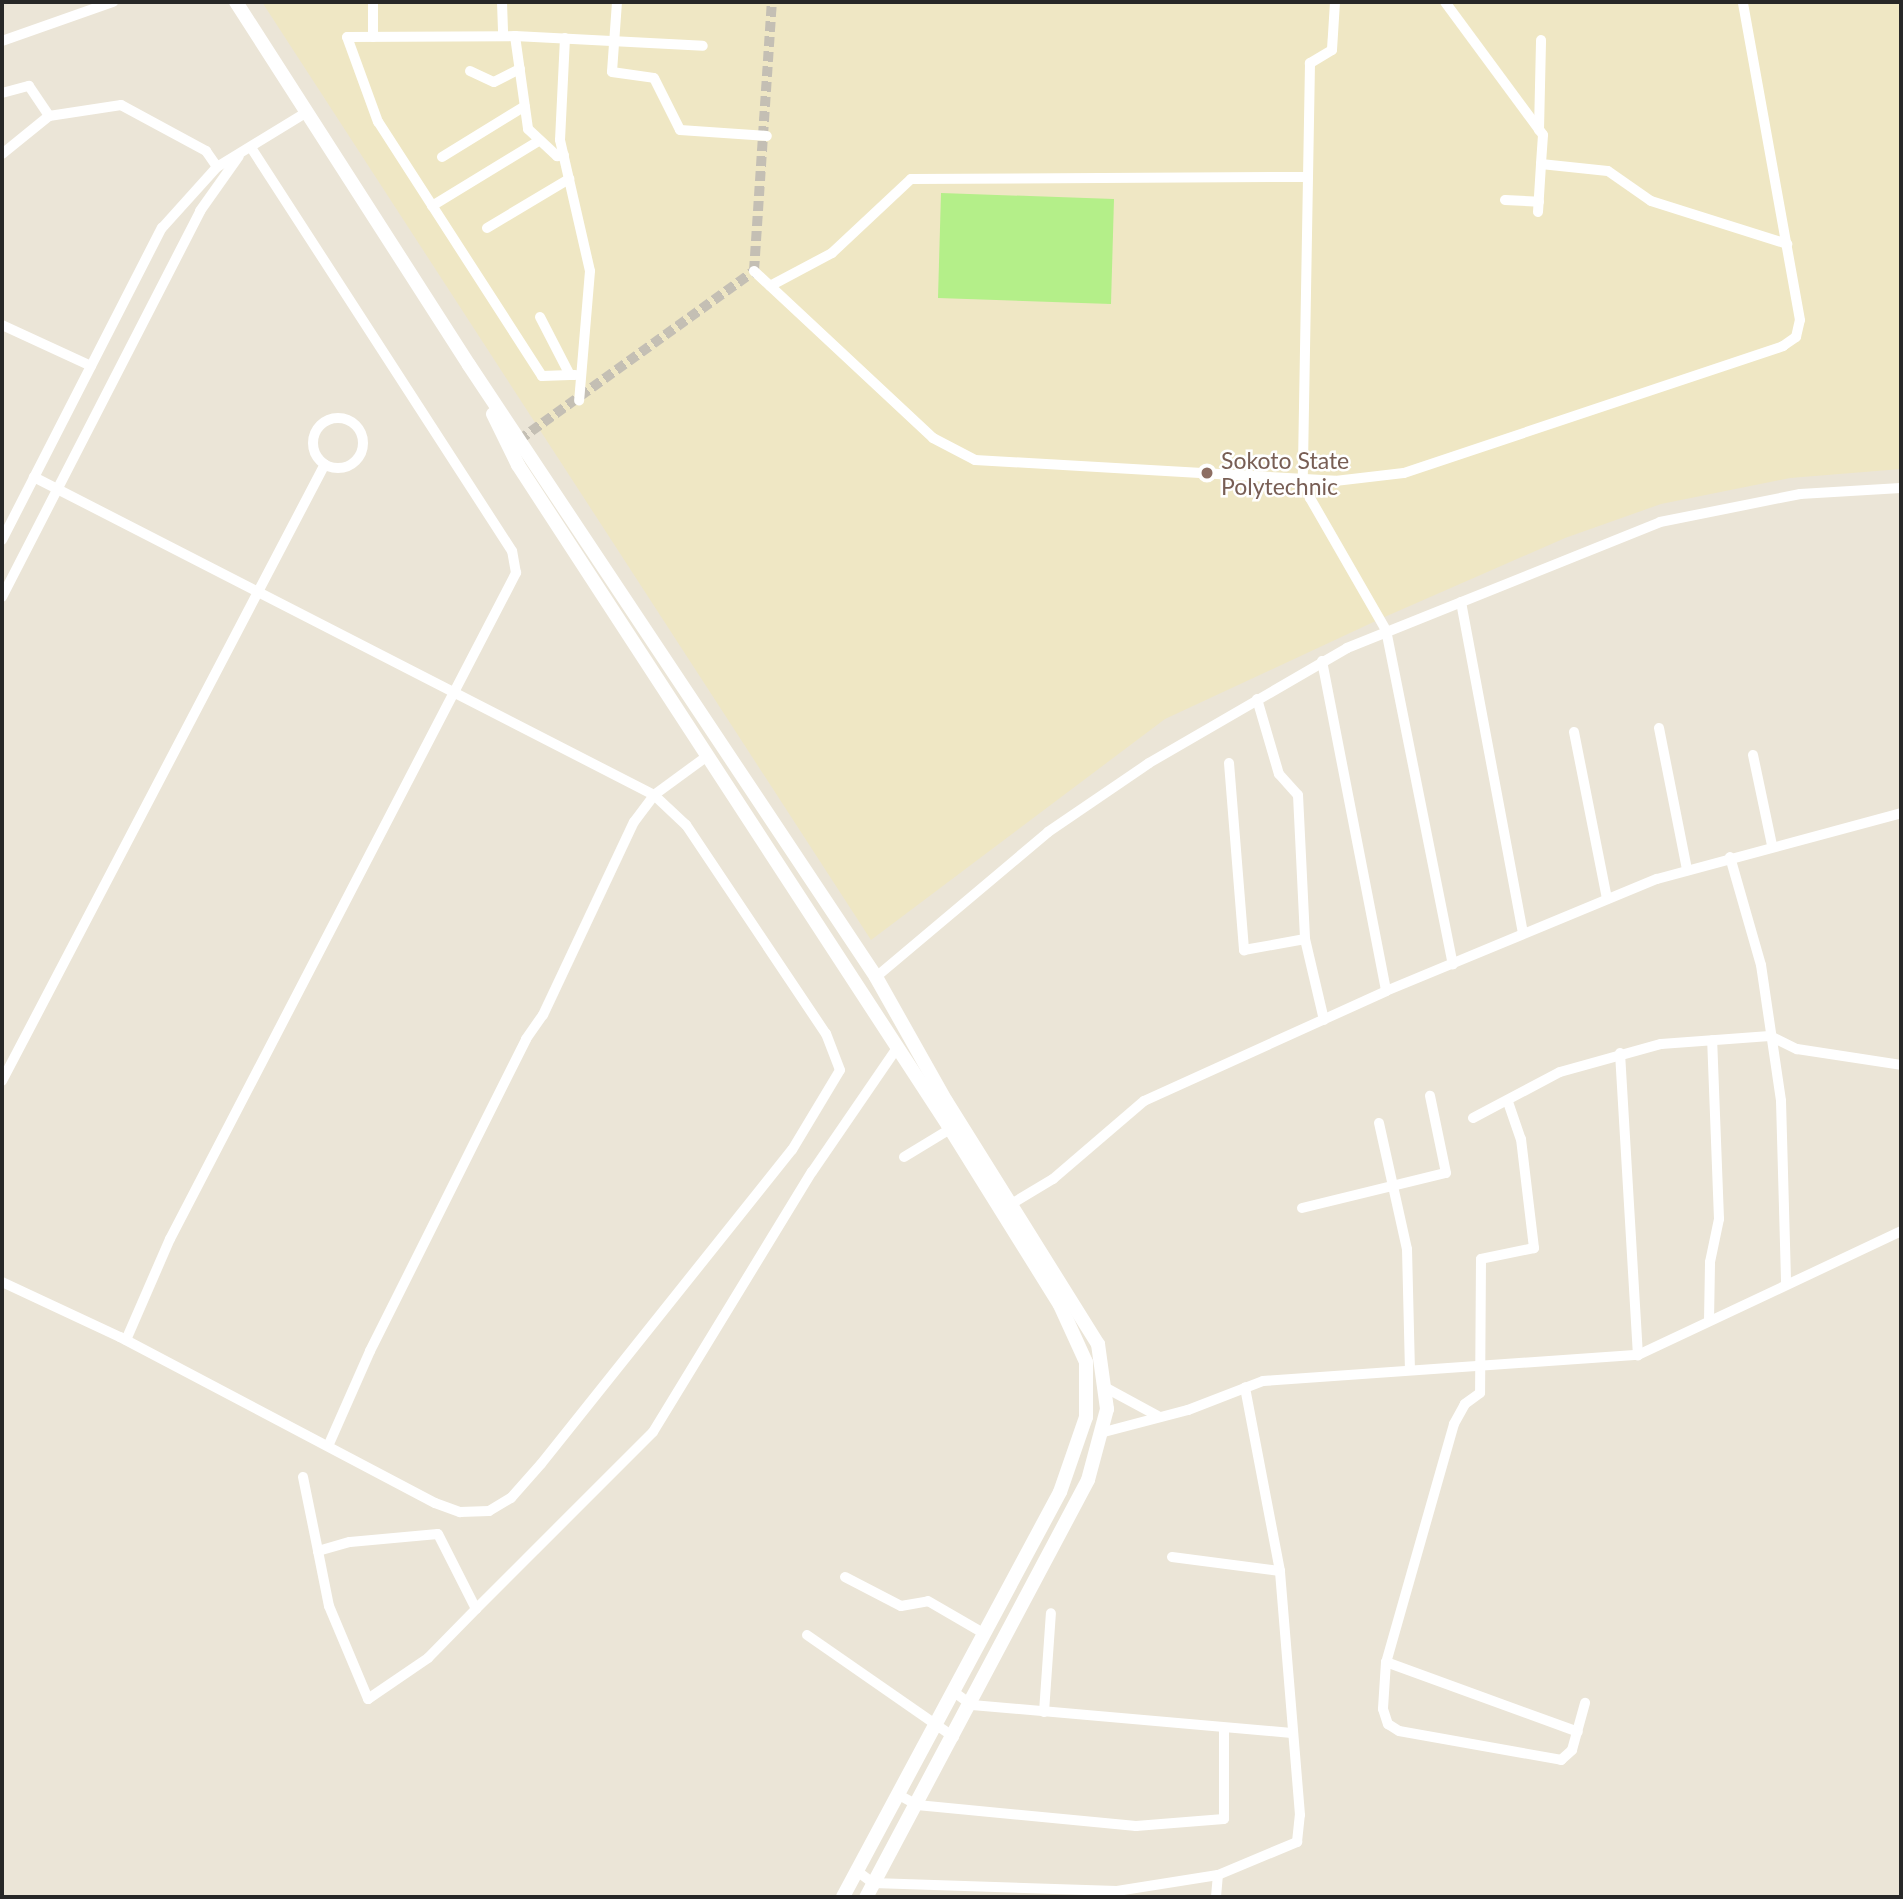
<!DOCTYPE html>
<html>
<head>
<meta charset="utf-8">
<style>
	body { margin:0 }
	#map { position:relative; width:1903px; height:1899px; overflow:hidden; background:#ebe5d7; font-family:Lato,sans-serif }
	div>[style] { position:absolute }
	.education>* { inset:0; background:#efe7c4 }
	.pitch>* { inset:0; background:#b4ef89 }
	.street-tunnel>* { height:10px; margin-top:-5px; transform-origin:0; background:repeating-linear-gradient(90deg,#c4bfb4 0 10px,transparent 0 15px) }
	.street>* { height:10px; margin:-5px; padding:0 5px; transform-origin:5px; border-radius:5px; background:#fff }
	.street>.ring { margin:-5px; padding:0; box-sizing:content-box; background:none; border:10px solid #fff; border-radius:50% }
	.secondary>* { height:14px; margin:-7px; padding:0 7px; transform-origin:7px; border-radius:7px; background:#fff }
	.dots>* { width:19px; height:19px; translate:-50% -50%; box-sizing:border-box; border:4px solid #fff; border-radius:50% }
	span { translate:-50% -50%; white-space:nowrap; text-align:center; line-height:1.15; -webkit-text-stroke:5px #fff; paint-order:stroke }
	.education-label { font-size:23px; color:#785e54 }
	.left { translate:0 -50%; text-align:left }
	.frame { position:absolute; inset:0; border:4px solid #272727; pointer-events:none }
</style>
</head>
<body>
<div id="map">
	<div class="education">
		<i style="clip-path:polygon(262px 2px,1901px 2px,1901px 469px,1790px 478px,1661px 504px,1565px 538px,1380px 619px,1165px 719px,871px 940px)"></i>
	</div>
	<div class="pitch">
		<i style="clip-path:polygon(941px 193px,1114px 199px,1111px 304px,938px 298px)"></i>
	</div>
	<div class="street-tunnel">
		<i style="left:519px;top:440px;width:289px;rotate:-35.7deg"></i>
		<i style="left:754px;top:271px;width:270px;rotate:-86.2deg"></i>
	</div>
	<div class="street">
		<i style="left:502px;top:2px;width:34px;rotate:88deg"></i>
		<i style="left:617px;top:2px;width:70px;rotate:94.1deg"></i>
		<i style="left:612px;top:72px;width:42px;rotate:8.1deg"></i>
		<i style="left:654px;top:78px;width:58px;rotate:63.4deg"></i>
		<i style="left:680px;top:130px;width:87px;rotate:3.9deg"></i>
		<i style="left:1335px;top:2px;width:48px;rotate:93.6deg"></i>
		<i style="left:1332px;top:50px;width:26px;rotate:149deg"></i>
		<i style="left:1310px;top:63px;width:414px;rotate:91deg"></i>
		<i style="left:1303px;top:477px;width:22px;rotate:72deg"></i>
		<i style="left:1310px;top:498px;width:152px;rotate:60.1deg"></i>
		<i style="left:1386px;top:630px;width:341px;rotate:78.7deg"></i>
		<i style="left:1445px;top:2px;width:165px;rotate:53.6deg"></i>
		<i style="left:1543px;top:135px;width:29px;rotate:94deg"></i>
		<i style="left:1541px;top:164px;width:67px;rotate:6deg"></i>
		<i style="left:1608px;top:171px;width:52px;rotate:34.9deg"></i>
		<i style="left:1651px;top:201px;width:143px;rotate:17.5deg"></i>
		<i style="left:515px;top:36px;width:94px;rotate:82deg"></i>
		<i style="left:528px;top:129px;width:40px;rotate:43deg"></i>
		<i style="left:557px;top:156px;width:7px;rotate:-8deg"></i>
		<i style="left:373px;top:37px;width:35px;rotate:-90deg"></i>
		<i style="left:565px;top:38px;width:102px;rotate:92.8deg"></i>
		<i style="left:560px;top:140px;width:134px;rotate:77.1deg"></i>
		<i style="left:590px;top:271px;width:130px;rotate:94.8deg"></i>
		<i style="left:2px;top:41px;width:118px;rotate:-19.4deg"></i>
		<i style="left:470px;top:71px;width:26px;rotate:25deg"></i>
		<i style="left:494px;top:82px;width:29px;rotate:-27deg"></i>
		<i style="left:2px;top:93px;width:28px;rotate:-15deg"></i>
		<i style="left:29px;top:86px;width:36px;rotate:56deg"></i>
		<i style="left:1539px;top:130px;width:90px;rotate:-88.7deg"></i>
		<i style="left:2px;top:154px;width:60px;rotate:-39deg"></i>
		<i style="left:49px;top:116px;width:73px;rotate:-8.7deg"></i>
		<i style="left:121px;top:105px;width:97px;rotate:28.4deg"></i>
		<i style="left:206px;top:151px;width:19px;rotate:55deg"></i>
		<i style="left:442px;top:157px;width:97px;rotate:-31.6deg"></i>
		<i style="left:1505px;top:200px;width:34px;rotate:3deg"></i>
		<i style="left:432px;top:206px;width:123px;rotate:-31.4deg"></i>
		<i style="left:1538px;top:212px;width:48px;rotate:-86.4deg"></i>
		<i style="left:487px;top:228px;width:96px;rotate:-30.9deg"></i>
		<i style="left:754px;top:271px;width:245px;rotate:43deg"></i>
		<i style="left:933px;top:438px;width:47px;rotate:27.6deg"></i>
		<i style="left:975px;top:460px;width:361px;rotate:3.3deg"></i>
		<i style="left:1335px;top:481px;width:69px;rotate:-6.6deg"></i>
		<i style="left:1404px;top:473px;width:400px;rotate:-18.5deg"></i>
		<i style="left:1783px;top:346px;width:16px;rotate:-35deg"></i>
		<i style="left:1796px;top:337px;width:17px;rotate:-77deg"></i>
		<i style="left:1800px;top:320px;width:323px;rotate:-100.2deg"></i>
		<i style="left:770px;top:286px;width:70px;rotate:-28deg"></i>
		<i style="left:832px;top:253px;width:108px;rotate:-43.1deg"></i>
		<i style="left:911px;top:179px;width:397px;rotate:-0.3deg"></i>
		<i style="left:540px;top:317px;width:65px;rotate:62.7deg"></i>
		<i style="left:570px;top:375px;width:5px"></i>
		<i style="left:2px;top:325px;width:98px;rotate:24.7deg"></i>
		<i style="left:570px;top:375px;width:28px;rotate:178deg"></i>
		<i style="left:542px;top:376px;width:302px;rotate:-122.8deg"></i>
		<i style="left:378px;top:122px;width:90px;rotate:-110deg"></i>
		<i style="left:347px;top:37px;width:168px;rotate:-0.3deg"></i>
		<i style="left:515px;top:36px;width:188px;rotate:3deg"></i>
		<i class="ring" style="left:313px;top:418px;width:40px;height:40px"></i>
		<i style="left:2px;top:540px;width:351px;rotate:-62.9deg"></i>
		<i style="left:162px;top:228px;width:82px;rotate:-48deg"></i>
		<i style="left:217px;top:167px;width:105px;rotate:-31.4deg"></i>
		<i style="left:2px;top:597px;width:434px;rotate:-62.8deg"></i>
		<i style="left:200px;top:211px;width:67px;rotate:-54.7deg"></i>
		<i style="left:1461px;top:602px;width:337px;rotate:79.4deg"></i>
		<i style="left:1322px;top:661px;width:336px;rotate:79deg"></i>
		<i style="left:1257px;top:699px;width:78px;rotate:73.7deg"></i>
		<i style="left:1279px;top:774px;width:28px;rotate:48deg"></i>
		<i style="left:1298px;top:795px;width:144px;rotate:87.2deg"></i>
		<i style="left:1305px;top:939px;width:83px;rotate:76.8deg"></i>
		<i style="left:1659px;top:728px;width:145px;rotate:78.8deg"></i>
		<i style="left:1574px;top:732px;width:170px;rotate:78.8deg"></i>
		<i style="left:1753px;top:755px;width:92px;rotate:78.1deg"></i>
		<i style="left:1229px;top:763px;width:188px;rotate:85.4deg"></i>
		<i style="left:1244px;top:950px;width:62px;rotate:-10.2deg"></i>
		<i style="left:1730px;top:857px;width:112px;rotate:74deg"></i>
		<i style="left:1761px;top:965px;width:137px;rotate:81.6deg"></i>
		<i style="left:1781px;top:1101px;width:181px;rotate:88.4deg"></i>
		<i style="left:876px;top:977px;width:225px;rotate:-40.1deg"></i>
		<i style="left:1048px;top:832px;width:122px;rotate:-34.3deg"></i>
		<i style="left:1149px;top:763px;width:229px;rotate:-30.1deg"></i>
		<i style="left:1347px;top:648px;width:337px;rotate:-21.9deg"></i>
		<i style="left:1660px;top:522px;width:143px;rotate:-11.3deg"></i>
		<i style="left:1800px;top:494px;width:101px;rotate:-3.4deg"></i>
		<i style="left:1620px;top:1053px;width:303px;rotate:86.6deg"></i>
		<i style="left:2px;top:1081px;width:696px;rotate:-62.37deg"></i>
		<i style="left:1508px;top:1102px;width:39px;rotate:71deg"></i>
		<i style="left:1521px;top:1139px;width:110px;rotate:83.2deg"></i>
		<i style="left:1534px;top:1248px;width:54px;rotate:168.3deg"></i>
		<i style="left:1481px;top:1259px;width:134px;rotate:90.4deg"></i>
		<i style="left:1480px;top:1393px;width:19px;rotate:144deg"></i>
		<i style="left:1465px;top:1404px;width:23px;rotate:119deg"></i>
		<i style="left:1454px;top:1424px;width:248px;rotate:105.9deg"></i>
		<i style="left:1386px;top:1662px;width:47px;rotate:93.7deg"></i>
		<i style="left:1383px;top:1709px;width:16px;rotate:72deg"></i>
		<i style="left:1388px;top:1724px;width:13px;rotate:32deg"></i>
		<i style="left:1399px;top:1731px;width:165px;rotate:10.1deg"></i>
		<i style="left:1561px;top:1760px;width:15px;rotate:-42deg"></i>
		<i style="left:1572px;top:1750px;width:49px;rotate:-74.5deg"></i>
		<i style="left:1473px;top:1118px;width:98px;rotate:-27.9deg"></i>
		<i style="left:1560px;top:1072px;width:105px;rotate:-15.5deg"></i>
		<i style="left:1661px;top:1044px;width:109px;rotate:-4.2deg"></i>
		<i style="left:1770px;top:1036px;width:30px;rotate:26deg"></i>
		<i style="left:1797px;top:1049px;width:105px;rotate:8.7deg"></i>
		<i style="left:1379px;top:1123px;width:129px;rotate:77.5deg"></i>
		<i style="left:1407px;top:1249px;width:121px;rotate:88.6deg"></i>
		<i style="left:904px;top:1157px;width:54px;rotate:-31.3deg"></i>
		<i style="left:1013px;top:1203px;width:47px;rotate:-31deg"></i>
		<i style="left:1053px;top:1179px;width:120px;rotate:-40.6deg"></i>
		<i style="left:1144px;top:1101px;width:266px;rotate:-24.4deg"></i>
		<i style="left:1386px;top:991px;width:293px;rotate:-22.5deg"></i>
		<i style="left:1657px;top:879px;width:253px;rotate:-15.1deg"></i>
		<i style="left:1302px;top:1208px;width:148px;rotate:-13.7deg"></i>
		<i style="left:1446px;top:1173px;width:79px;rotate:-101.7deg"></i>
		<i style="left:2px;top:1282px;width:130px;rotate:25deg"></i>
		<i style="left:120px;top:1337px;width:356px;rotate:27.8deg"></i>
		<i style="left:435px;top:1503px;width:27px;rotate:20deg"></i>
		<i style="left:460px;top:1512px;width:29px;rotate:-2deg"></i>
		<i style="left:489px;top:1511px;width:26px;rotate:-31deg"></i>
		<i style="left:511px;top:1498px;width:45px;rotate:-48.6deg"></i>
		<i style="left:541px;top:1464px;width:402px;rotate:-51.4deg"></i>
		<i style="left:792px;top:1150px;width:93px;rotate:-59deg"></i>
		<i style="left:840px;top:1070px;width:39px;rotate:-111deg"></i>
		<i style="left:826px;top:1034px;width:252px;rotate:-123.8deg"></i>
		<i style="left:686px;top:825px;width:44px;rotate:-136.8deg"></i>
		<i style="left:654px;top:795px;width:697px;rotate:-152.85deg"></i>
		<i style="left:1709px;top:1321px;width:59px;rotate:-89deg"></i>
		<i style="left:1710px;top:1262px;width:44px;rotate:-78.2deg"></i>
		<i style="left:1719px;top:1219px;width:179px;rotate:-92.2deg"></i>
		<i style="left:126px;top:1340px;width:110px;rotate:-66.5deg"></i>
		<i style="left:170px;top:1239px;width:751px;rotate:-62.55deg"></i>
		<i style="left:516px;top:573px;width:22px;rotate:-100deg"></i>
		<i style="left:512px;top:551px;width:481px;rotate:-122.9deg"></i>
		<i style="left:1108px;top:1389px;width:57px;rotate:28.4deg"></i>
		<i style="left:1104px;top:1432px;width:87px;rotate:-14.7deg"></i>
		<i style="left:1188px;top:1410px;width:80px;rotate:-21.1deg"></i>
		<i style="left:1263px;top:1381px;width:376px;rotate:-4deg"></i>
		<i style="left:1638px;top:1355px;width:291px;rotate:-25.2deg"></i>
		<i style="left:329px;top:1444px;width:102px;rotate:-66.2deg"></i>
		<i style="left:370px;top:1351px;width:349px;rotate:-63.4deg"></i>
		<i style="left:526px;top:1039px;width:29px;rotate:-55deg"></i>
		<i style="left:543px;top:1015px;width:213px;rotate:-64.8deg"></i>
		<i style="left:634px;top:822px;width:34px;rotate:-53deg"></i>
		<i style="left:654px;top:795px;width:64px;rotate:-36.2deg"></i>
		<i style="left:303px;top:1477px;width:76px;rotate:78.5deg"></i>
		<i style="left:318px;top:1551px;width:33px;rotate:-16deg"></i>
		<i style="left:350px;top:1542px;width:88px;rotate:-5.2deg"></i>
		<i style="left:438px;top:1534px;width:84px;rotate:63.1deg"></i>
		<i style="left:476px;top:1609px;width:250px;rotate:-45deg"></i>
		<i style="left:653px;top:1432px;width:305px;rotate:-58.6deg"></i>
		<i style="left:812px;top:1172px;width:147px;rotate:-55.6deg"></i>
		<i style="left:318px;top:1551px;width:56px;rotate:78.7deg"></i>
		<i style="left:329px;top:1606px;width:101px;rotate:67.2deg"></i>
		<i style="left:368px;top:1699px;width:73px;rotate:-34.3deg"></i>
		<i style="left:428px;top:1658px;width:69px;rotate:-45.6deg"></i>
		<i style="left:1172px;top:1557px;width:109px;rotate:7.4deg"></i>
		<i style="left:845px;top:1577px;width:63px;rotate:27.4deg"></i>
		<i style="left:901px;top:1606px;width:27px;rotate:-10deg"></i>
		<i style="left:928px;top:1601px;width:66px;rotate:30.1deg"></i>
		<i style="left:807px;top:1635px;width:179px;rotate:34.8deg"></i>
		<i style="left:1386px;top:1662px;width:204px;rotate:20deg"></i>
		<i style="left:954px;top:1692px;width:22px;rotate:36deg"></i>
		<i style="left:972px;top:1705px;width:321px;rotate:5deg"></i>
		<i style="left:1044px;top:1712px;width:99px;rotate:-86deg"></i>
		<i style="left:899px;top:1795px;width:21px;rotate:29deg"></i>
		<i style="left:917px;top:1805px;width:220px;rotate:5.5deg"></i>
		<i style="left:1136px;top:1826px;width:88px;rotate:-4.5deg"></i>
		<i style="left:1224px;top:1819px;width:91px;rotate:-90deg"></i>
		<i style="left:857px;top:1871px;width:20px;rotate:37deg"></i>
		<i style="left:873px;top:1883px;width:244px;rotate:1.9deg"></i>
		<i style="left:1117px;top:1891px;width:102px;rotate:-9deg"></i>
		<i style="left:1218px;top:1875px;width:86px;rotate:-22.7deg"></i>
		<i style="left:1297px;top:1842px;width:27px;rotate:-84deg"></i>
		<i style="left:1300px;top:1815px;width:245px;rotate:-94.7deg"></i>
		<i style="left:1280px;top:1571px;width:187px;rotate:-100.8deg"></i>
		<i style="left:1216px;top:1897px;width:22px;rotate:-85deg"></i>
	</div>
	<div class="secondary">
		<i style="left:236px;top:2px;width:431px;rotate:57.3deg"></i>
		<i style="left:469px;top:365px;width:735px;rotate:56.37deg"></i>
		<i style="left:876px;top:977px;width:142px;rotate:60.6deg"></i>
		<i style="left:946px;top:1101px;width:287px;rotate:58deg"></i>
		<i style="left:1098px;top:1344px;width:66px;rotate:82.1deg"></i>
		<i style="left:1107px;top:1409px;width:73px;rotate:105deg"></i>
		<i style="left:1088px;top:1480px;width:472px;rotate:118deg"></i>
		<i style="left:493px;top:414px;width:57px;rotate:63.9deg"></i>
		<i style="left:518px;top:465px;width:788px;rotate:56.92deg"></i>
		<i style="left:948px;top:1125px;width:212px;rotate:58.1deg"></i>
		<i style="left:1060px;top:1305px;width:63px;rotate:65.5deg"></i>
		<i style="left:1086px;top:1362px;width:55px;rotate:90deg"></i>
		<i style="left:1086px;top:1417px;width:79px;rotate:109.1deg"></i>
		<i style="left:1060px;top:1492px;width:459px;rotate:118.2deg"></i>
	</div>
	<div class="dots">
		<i style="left:1207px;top:473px;background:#8d6e63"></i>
	</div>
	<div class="education-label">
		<span class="left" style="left:1221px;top:473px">Sokoto State<br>Polytechnic</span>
	</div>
	<div class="frame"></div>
</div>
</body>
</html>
